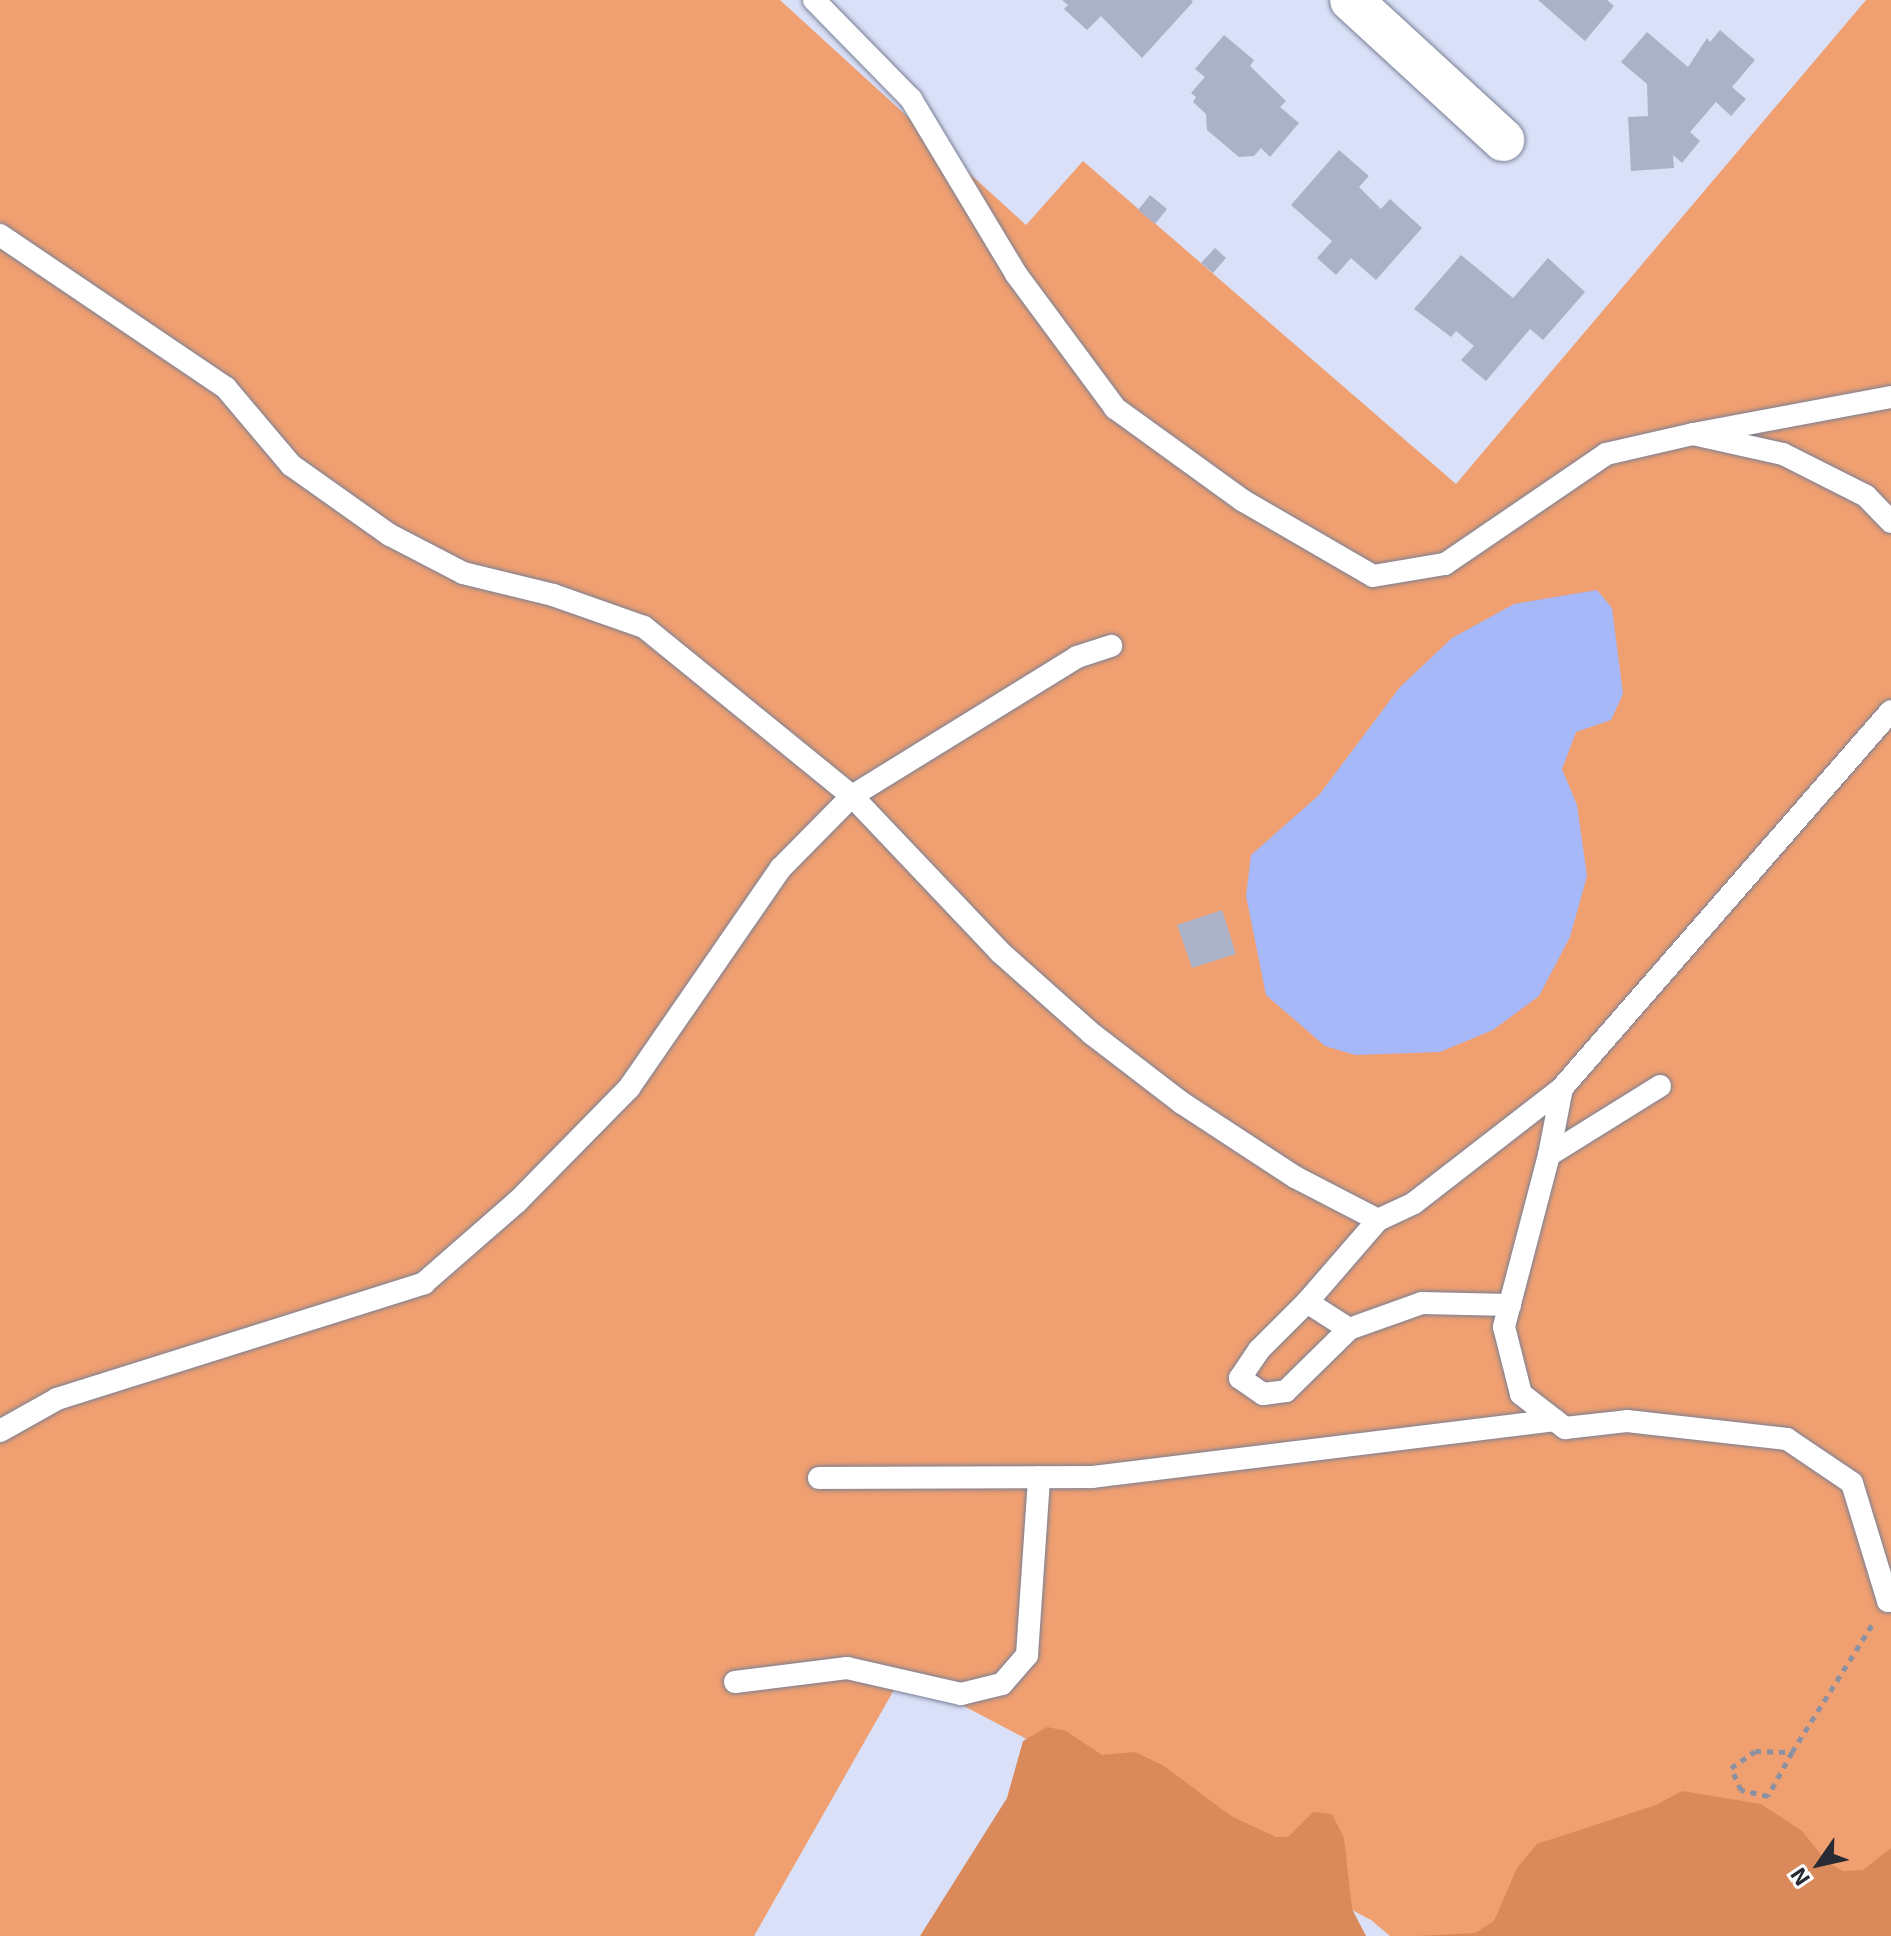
<!DOCTYPE html>
<html>
<head>
<meta charset="utf-8">
<style>
	body { margin:0 }
	#map { position:relative; width:1891px; height:1936px; overflow:hidden; background:#d9e0f7; font-family:"Exo 2",sans-serif }
	div>[style] { position:absolute }
	.green>* { inset:0; background:#ef9f70 }
	.forest>* { inset:0; background:#da895a }
	.water>* { inset:0; background:#a6b8f8 }
	.building>* { inset:0; background:#abb2c8 }
	.path>* { height:5px; margin-top:-2.5px; transform-origin:0; background:repeating-linear-gradient(90deg,#8c91a2 0 6px,transparent 0 12px) }
	.roads { filter:drop-shadow(0 0 2px #797f94) drop-shadow(0 0 2px #797f94) }
	.lane>* { height:22px; margin:-11px; padding:0 11px; transform-origin:11px; border-radius:11px; background:#fff }
	.street>* { height:42px; margin:-21px; padding:0 21px; transform-origin:21px; border-radius:21px; background:#fff }
	span { translate:-50% -50%; white-space:nowrap; text-align:center; line-height:1.15; -webkit-text-stroke:7px #fff; paint-order:stroke }
	.north { position:absolute; left:1779px; top:1824px; width:80px; height:80px; -webkit-text-stroke:6px #fff; paint-order:stroke; rotate:236deg; font-size:22px; font-weight:700; line-height:32px; text-align:center; color:#282b33 }
	.north::after { content:''; display:block; margin:auto; width:28px; height:36px; background:#282b33; clip-path:polygon(50% 0,100% 100%,50% 72%,0 100%) }
</style>
</head>
<body>
<div id="map">
	<div class="green">
		<i style="clip-path:polygon(0 0,780px 0,1026px 225px,1083px 161px,1456px 484px,1866px 0,1891px 0,1891px 1936px,1390px 1936px,1371px 1920px,903px 1674px,754px 1936px,0 1936px)"></i>
	</div>
	<div class="forest">
		<i style="clip-path:polygon(1047px 1727px,1066px 1731px,1102px 1755px,1135px 1752px,1164px 1766px,1231px 1816px,1276px 1837px,1288px 1837px,1313px 1812px,1332px 1814px,1344px 1838px,1352px 1909px,1366px 1936px,920px 1936px,1007px 1798px,1023px 1741px)"></i>
		<i style="clip-path:polygon(1682px 1791px,1761px 1804px,1802px 1831px,1827px 1862px,1843px 1871px,1863px 1870px,1891px 1848px,1891px 1936px,1416px 1936px,1475px 1933px,1494px 1921px,1517px 1868px,1537px 1844px,1656px 1805px)"></i>
	</div>
	<div class="water">
		<i style="clip-path:polygon(1597px 590px,1612px 608px,1623px 694px,1611px 720px,1576px 732px,1562px 769px,1577px 805px,1587px 876px,1570px 937px,1539px 996px,1493px 1030px,1440px 1052px,1355px 1055px,1325px 1046px,1266px 995px,1246px 896px,1251px 855px,1319px 795px,1400px 687px,1452px 638px,1514px 604px)"></i>
	</div>
	<div class="building">
		<i style="clip-path:polygon(1062px 0,1191px 0,1193px 2px,1142px 58px,1101px 16px,1087px 30px,1064px 9px,1068px 5px)"></i>
		<i style="clip-path:polygon(1538px 0,1607px 0,1614px 6px,1585px 41px)"></i>
		<i style="clip-path:polygon(1720px 30px,1755px 60px,1732px 87px,1746px 99px,1731px 116px,1716px 102px,1690px 132px,1700px 141px,1682px 163px,1673px 155px,1674px 168px,1631px 171px,1628px 117px,1648px 116px,1647px 84px,1621px 62px,1647px 32px,1688px 67px,1707px 38px,1710px 42px)"></i>
		<i style="clip-path:polygon(1224px 35px,1254px 60px,1250px 66px,1286px 101px,1280px 107px,1299px 123px,1270px 157px,1261px 148px,1254px 156px,1239px 157px,1207px 130px,1206px 114px,1193px 102px,1196px 97px,1191px 93px,1205px 77px,1195px 69px)"></i>
		<i style="clip-path:polygon(1339px 150px,1369px 176px,1359px 187px,1381px 209px,1390px 199px,1422px 228px,1376px 280px,1351px 258px,1336px 275px,1317px 258px,1332px 241px,1291px 205px)"></i>
		<i style="clip-path:polygon(1150px 195px,1167px 209px,1155px 224px,1138px 210px)"></i>
		<i style="clip-path:polygon(1215px 248px,1226px 258px,1213px 273px,1201px 263px)"></i>
		<i style="clip-path:polygon(1461px 255px,1513px 298px,1548px 258px,1585px 292px,1543px 340px,1530px 329px,1486px 381px,1461px 360px,1474px 346px,1456px 331px,1451px 337px,1414px 309px)"></i>
		<i style="clip-path:polygon(1222px 910px,1236px 954px,1192px 968px,1177px 925px)"></i>
	</div>
	<div class="path">
		<i style="left:1792px;top:1752px;width:50px;rotate:118.6deg"></i>
		<i style="left:1768px;top:1796px;width:28px;rotate:-167deg"></i>
		<i style="left:1741px;top:1790px;width:24px;rotate:-114deg"></i>
		<i style="left:1731px;top:1768px;width:29px;rotate:-35deg"></i>
		<i style="left:1755px;top:1751px;width:37px;rotate:2deg"></i>
		<i style="left:1792px;top:1752px;width:154px;rotate:-57.8deg"></i>
	</div>
	<div class="roads">
		<div class="lane">
			<i style="left:814px;top:0;width:139px;rotate:45.6deg"></i>
			<i style="left:911px;top:99px;width:204px;rotate:59deg"></i>
			<i style="left:1016px;top:274px;width:167px;rotate:53.5deg"></i>
			<i style="left:1115px;top:408px;width:157px;rotate:35.9deg"></i>
			<i style="left:1242px;top:500px;width:151px;rotate:30.1deg"></i>
			<i style="left:1373px;top:576px;width:73px;rotate:-9.5deg"></i>
			<i style="left:1445px;top:564px;width:195px;rotate:-34.3deg"></i>
			<i style="left:1606px;top:454px;width:89px;rotate:-12.9deg"></i>
			<i style="left:0;top:235px;width:273px;rotate:34.1deg"></i>
			<i style="left:226px;top:388px;width:101px;rotate:49.8deg"></i>
			<i style="left:291px;top:465px;width:121px;rotate:35.3deg"></i>
			<i style="left:390px;top:535px;width:82px;rotate:27.5deg"></i>
			<i style="left:463px;top:573px;width:93px;rotate:13.7deg"></i>
			<i style="left:553px;top:595px;width:96px;rotate:19.4deg"></i>
			<i style="left:644px;top:627px;width:268px;rotate:39.1deg"></i>
			<i style="left:852px;top:796px;width:215px;rotate:46.5deg"></i>
			<i style="left:1000px;top:952px;width:123px;rotate:41.7deg"></i>
			<i style="left:1092px;top:1034px;width:113px;rotate:37.5deg"></i>
			<i style="left:1182px;top:1103px;width:135px;rotate:33.2deg"></i>
			<i style="left:1295px;top:1177px;width:93px;rotate:27.4deg"></i>
			<i style="left:1378px;top:1220px;width:40px;rotate:-25deg"></i>
			<i style="left:1414px;top:1203px;width:187px;rotate:-37.8deg"></i>
			<i style="left:1891px;top:397px;width:201px;rotate:169.4deg"></i>
			<i style="left:1693px;top:434px;width:92px;rotate:12.5deg"></i>
			<i style="left:1783px;top:454px;width:93px;rotate:26.8deg"></i>
			<i style="left:1866px;top:496px;width:36px;rotate:46deg"></i>
			<i style="left:1660px;top:1086px;width:131px;rotate:148.1deg"></i>
			<i style="left:1549px;top:1155px;width:68px;rotate:-79deg"></i>
			<i style="left:1562px;top:1088px;width:500px;rotate:-48.89deg"></i>
			<i style="left:1549px;top:1155px;width:178px;rotate:104.7deg"></i>
			<i style="left:1504px;top:1327px;width:69px;rotate:75.8deg"></i>
			<i style="left:1521px;top:1394px;width:56px;rotate:37.7deg"></i>
			<i style="left:1565px;top:1428px;width:62px;rotate:-6.4deg"></i>
			<i style="left:1627px;top:1421px;width:161px;rotate:6.4deg"></i>
			<i style="left:1787px;top:1439px;width:78px;rotate:34.1deg"></i>
			<i style="left:1852px;top:1483px;width:123px;rotate:73deg"></i>
			<i style="left:1888px;top:1601px;width:6px;rotate:-59deg"></i>
			<i style="left:1307px;top:1302px;width:108px;rotate:-49.1deg"></i>
			<i style="left:1349px;top:1329px;width:50px;rotate:-147.3deg"></i>
			<i style="left:1307px;top:1302px;width:68px;rotate:135deg"></i>
			<i style="left:1259px;top:1350px;width:34px;rotate:124deg"></i>
			<i style="left:1240px;top:1378px;width:28px;rotate:35deg"></i>
			<i style="left:1263px;top:1394px;width:23px;rotate:-7deg"></i>
			<i style="left:1286px;top:1391px;width:88px;rotate:-44.5deg"></i>
			<i style="left:1349px;top:1329px;width:77px;rotate:-19.6deg"></i>
			<i style="left:1422px;top:1303px;width:88px;rotate:1.3deg"></i>
			<i style="left:0;top:1431px;width:65px;rotate:-29.3deg"></i>
			<i style="left:57px;top:1399px;width:385px;rotate:-17.5deg"></i>
			<i style="left:424px;top:1283px;width:123px;rotate:-41.1deg"></i>
			<i style="left:517px;top:1202px;width:160px;rotate:-45.5deg"></i>
			<i style="left:629px;top:1088px;width:267px;rotate:-55.4deg"></i>
			<i style="left:781px;top:868px;width:101px;rotate:-45.4deg"></i>
			<i style="left:852px;top:796px;width:264px;rotate:-31.7deg"></i>
			<i style="left:1077px;top:657px;width:36px;rotate:-18deg"></i>
			<i style="left:819px;top:1478px;width:273px;rotate:-0.2deg"></i>
			<i style="left:1092px;top:1477px;width:466px;rotate:-7deg"></i>
			<i style="left:735px;top:1682px;width:113px;rotate:-7.1deg"></i>
			<i style="left:847px;top:1668px;width:117px;rotate:12.8deg"></i>
			<i style="left:961px;top:1694px;width:42px;rotate:-13.7deg"></i>
			<i style="left:1002px;top:1684px;width:38px;rotate:-49deg"></i>
			<i style="left:1027px;top:1655px;width:178px;rotate:-86.1deg"></i>
		</div>
		<div class="street">
			<i style="left:1351px;top:0;width:207px;rotate:42.6deg"></i>
		</div>
	</div>
	<div class="north">N</div>
</div>
</body>
</html>
